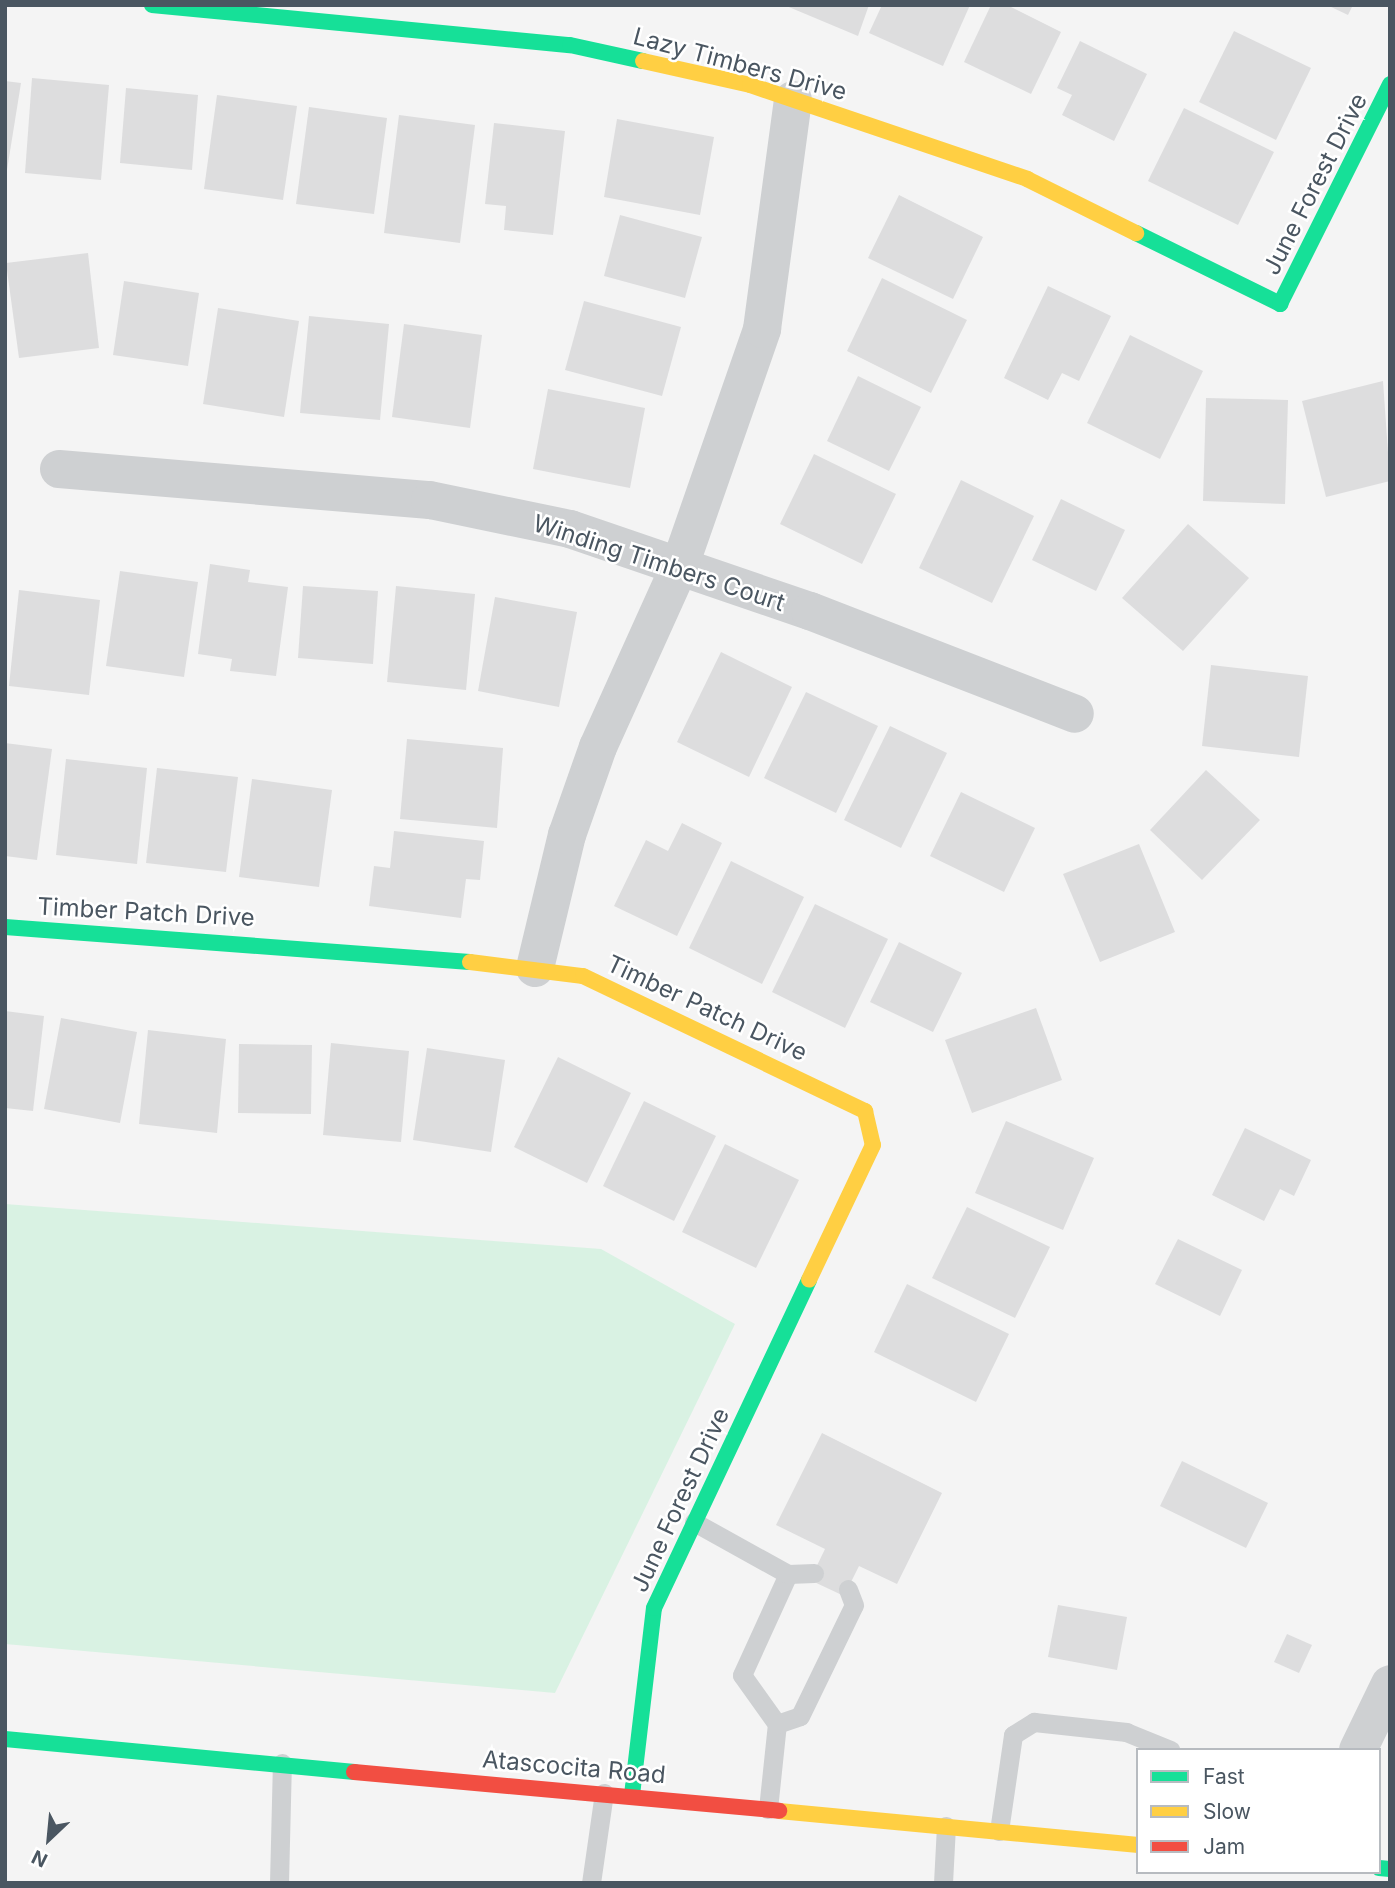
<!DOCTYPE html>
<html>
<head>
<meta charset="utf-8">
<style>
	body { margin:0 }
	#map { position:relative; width:1395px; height:1888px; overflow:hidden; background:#f4f4f4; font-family:Inter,sans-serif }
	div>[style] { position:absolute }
	.green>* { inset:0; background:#d9f2e3 }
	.building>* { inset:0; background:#ddddde }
	.lane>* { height:19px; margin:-9.5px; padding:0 9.5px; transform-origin:9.5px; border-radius:9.5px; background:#ced0d2 }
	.street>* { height:38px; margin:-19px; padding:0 19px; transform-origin:19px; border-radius:19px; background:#ced0d2 }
	.fast>* { height:16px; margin:-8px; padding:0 8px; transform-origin:8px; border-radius:8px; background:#16e098 }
	.slow>* { height:16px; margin:-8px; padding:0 8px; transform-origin:8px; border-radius:8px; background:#ffcf43 }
	.jam>* { height:16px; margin:-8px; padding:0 8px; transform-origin:8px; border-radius:8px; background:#f24e42 }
	span { translate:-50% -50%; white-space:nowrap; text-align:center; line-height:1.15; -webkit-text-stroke:5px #fff; paint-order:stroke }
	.street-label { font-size:24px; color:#4a5661 }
	.frame { position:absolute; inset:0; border:7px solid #4a5661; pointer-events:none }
	.legend { position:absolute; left:1136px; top:1748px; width:245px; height:126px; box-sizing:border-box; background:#fff; border:2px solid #b7bbc0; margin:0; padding:9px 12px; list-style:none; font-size:21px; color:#4a5661 }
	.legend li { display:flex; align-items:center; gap:14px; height:35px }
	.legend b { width:35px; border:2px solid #b7bbc0 }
	.north { position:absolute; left:14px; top:1804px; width:70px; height:70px; -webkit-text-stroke:5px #fff; paint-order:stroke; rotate:206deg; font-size:19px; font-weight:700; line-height:28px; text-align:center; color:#4a5661 }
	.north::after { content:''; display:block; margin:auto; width:24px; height:32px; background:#4a5661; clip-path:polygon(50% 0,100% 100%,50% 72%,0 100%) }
</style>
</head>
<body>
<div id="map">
	<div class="green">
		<i style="clip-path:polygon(5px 1204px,601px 1249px,735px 1324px,555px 1693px,5px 1644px)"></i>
	</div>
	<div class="building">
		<i style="clip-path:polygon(784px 5px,869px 5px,858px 36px)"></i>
		<i style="clip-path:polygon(882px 5px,970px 5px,943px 66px,869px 33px)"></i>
		<i style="clip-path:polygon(991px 5px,1007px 5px,1061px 32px,1031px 94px,964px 62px)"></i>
		<i style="clip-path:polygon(1327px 5px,1353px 5px,1348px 15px)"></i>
		<i style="clip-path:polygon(1234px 31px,1311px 68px,1276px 140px,1199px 102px)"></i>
		<i style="clip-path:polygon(1080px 41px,1147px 74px,1114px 141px,1062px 115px,1072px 95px,1057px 88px)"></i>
		<i style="clip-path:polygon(32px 78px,109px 85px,101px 180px,25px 173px)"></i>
		<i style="clip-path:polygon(5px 81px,21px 83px,7px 170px,5px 170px)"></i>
		<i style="clip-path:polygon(126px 88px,198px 95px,192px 170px,120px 163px)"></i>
		<i style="clip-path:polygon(217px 95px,297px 106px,283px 200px,204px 189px)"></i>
		<i style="clip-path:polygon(309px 107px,387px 118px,374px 214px,296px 204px)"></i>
		<i style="clip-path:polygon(1184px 108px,1274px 152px,1238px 225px,1148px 181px)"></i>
		<i style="clip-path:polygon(399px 115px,475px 125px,460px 243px,384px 233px)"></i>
		<i style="clip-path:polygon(617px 119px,714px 137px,700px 215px,604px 197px)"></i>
		<i style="clip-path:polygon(494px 123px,565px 131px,553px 235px,504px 230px,506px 206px,485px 204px)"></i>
		<i style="clip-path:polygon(899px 195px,983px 237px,953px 299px,868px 258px)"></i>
		<i style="clip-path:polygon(620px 215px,702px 237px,685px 298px,604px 276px)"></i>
		<i style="clip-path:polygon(88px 253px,99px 348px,19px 358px,6px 263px)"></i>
		<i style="clip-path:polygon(882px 278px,967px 320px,931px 393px,847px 351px)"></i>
		<i style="clip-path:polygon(124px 281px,199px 293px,188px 366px,113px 355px)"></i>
		<i style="clip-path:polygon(1048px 286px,1111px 316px,1079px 381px,1062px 373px,1048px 400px,1004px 378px)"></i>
		<i style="clip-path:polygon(584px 301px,681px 327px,662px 396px,565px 370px)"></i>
		<i style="clip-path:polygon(218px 308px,299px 321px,284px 417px,203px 404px)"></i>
		<i style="clip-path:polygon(309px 316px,389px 324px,380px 420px,300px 413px)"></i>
		<i style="clip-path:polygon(404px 324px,482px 335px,470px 428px,392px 417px)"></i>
		<i style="clip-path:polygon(1130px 335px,1203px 371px,1160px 459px,1087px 423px)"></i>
		<i style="clip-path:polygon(858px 376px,921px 407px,889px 471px,827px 441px)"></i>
		<i style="clip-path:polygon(1383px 381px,1390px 481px,1326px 497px,1302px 401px)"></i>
		<i style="clip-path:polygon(548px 389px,645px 408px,630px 488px,533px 469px)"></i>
		<i style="clip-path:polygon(1206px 398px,1288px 400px,1285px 504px,1203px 501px)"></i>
		<i style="clip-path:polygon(814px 454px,896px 494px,862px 564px,780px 524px)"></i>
		<i style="clip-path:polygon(961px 480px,1034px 516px,992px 603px,919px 568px)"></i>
		<i style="clip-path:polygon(1061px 499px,1125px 530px,1096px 591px,1032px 560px)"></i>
		<i style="clip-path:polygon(1188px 524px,1249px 578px,1183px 651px,1122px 598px)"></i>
		<i style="clip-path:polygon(210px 564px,250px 570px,248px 582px,288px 587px,276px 676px,230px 671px,232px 659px,198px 654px)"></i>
		<i style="clip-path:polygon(120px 571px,198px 582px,184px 677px,106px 666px)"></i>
		<i style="clip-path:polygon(303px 586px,378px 591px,373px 664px,298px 658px)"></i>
		<i style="clip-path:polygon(396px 586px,475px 594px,466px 690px,387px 682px)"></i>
		<i style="clip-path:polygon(19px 590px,100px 600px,89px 695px,9px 686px)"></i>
		<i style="clip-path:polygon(495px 597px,577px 612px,559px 707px,478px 691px)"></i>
		<i style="clip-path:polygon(721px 652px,792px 687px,749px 777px,677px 742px)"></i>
		<i style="clip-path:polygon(1211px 665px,1308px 676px,1299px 757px,1202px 746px)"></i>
		<i style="clip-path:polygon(806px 692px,878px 726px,836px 813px,764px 778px)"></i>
		<i style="clip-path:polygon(890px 726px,947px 753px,901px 848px,844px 820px)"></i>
		<i style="clip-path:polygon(407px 739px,503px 748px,497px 828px,400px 819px)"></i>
		<i style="clip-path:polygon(5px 743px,52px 749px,37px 860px,5px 856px)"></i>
		<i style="clip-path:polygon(66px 759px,147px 768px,137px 864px,56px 855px)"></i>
		<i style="clip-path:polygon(157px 768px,238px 777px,226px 872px,146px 863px)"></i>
		<i style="clip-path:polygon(1206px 770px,1260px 820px,1202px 880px,1150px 830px)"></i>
		<i style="clip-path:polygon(252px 779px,332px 790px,319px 887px,239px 877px)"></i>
		<i style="clip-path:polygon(961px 792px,1035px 828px,1004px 892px,930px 856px)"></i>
		<i style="clip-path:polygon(682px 823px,722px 843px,677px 936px,614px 906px,646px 840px,668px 851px)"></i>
		<i style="clip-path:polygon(394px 831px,484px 841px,480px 880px,466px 879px,461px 918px,369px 906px,374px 866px,390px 868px)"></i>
		<i style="clip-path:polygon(1139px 844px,1175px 932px,1100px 962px,1063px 874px)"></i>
		<i style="clip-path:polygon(731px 861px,804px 897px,762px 984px,689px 948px)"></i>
		<i style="clip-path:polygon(815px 904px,888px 939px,845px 1028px,772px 992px)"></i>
		<i style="clip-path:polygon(899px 942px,962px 973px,933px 1032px,870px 1002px)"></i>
		<i style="clip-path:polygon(1036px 1008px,1062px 1080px,972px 1113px,945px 1040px)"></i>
		<i style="clip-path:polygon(5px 1011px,44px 1016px,33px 1111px,5px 1108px)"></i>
		<i style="clip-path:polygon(61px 1018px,137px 1032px,120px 1123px,44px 1109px)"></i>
		<i style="clip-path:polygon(148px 1030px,226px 1039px,217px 1133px,139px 1124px)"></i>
		<i style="clip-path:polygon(331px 1043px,409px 1051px,401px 1142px,323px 1135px)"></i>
		<i style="clip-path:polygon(239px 1044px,312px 1045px,311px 1114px,238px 1113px)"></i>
		<i style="clip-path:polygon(427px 1048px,505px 1060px,491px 1152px,413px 1140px)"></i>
		<i style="clip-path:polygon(558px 1057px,631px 1093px,587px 1183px,514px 1147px)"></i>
		<i style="clip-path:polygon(644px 1101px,716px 1136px,674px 1221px,603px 1186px)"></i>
		<i style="clip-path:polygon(1006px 1121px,1094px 1158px,1063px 1230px,975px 1193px)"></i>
		<i style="clip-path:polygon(1245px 1128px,1311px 1160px,1294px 1196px,1280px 1189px,1264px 1221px,1212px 1195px)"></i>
		<i style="clip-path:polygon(725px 1144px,799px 1180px,756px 1268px,682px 1232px)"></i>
		<i style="clip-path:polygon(967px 1207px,1050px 1247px,1015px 1318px,932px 1278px)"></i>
		<i style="clip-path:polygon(1178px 1239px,1242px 1270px,1220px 1316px,1155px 1284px)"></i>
		<i style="clip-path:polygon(907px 1284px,1009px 1334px,976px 1402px,874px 1352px)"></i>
		<i style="clip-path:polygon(822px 1433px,942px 1493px,897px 1584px,859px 1566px,844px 1596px,810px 1580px,825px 1549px,776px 1525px)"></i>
		<i style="clip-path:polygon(1182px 1461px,1268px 1503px,1246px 1548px,1160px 1506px)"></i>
		<i style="clip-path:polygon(1058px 1605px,1127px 1617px,1117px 1670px,1048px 1657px)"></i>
		<i style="clip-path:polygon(1287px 1634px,1312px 1645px,1299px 1673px,1274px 1662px)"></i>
	</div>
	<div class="lane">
		<i style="left:694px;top:1522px;width:107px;rotate:29deg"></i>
		<i style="left:777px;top:1724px;width:60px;rotate:-125.5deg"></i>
		<i style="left:742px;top:1675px;width:111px;rotate:-65.5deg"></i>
		<i style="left:788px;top:1574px;width:26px;rotate:-2deg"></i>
		<i style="left:768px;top:1809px;width:85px;rotate:-84deg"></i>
		<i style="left:777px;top:1724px;width:24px;rotate:-19deg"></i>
		<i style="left:800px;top:1716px;width:123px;rotate:-64.1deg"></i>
		<i style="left:854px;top:1605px;width:17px;rotate:-111deg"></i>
		<i style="left:999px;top:1831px;width:97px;rotate:-81.7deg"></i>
		<i style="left:1013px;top:1735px;width:25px;rotate:-32deg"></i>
		<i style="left:1034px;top:1722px;width:93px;rotate:6.2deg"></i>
		<i style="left:1126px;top:1732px;width:48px;rotate:22.2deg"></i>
		<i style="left:279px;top:1883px;width:120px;rotate:-88.6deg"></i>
		<i style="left:591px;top:1883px;width:91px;rotate:-81.8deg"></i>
		<i style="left:943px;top:1883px;width:57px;rotate:-87deg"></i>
	</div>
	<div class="street">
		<i style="left:59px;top:469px;width:372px;rotate:4.8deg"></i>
		<i style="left:430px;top:500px;width:143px;rotate:11.7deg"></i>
		<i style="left:570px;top:529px;width:254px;rotate:18.9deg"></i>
		<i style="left:810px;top:611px;width:284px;rotate:21.2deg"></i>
		<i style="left:535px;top:968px;width:137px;rotate:-76.5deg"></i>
		<i style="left:567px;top:835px;width:93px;rotate:-70.6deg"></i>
		<i style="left:598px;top:747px;width:196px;rotate:-65.7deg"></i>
		<i style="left:679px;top:568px;width:253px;rotate:-70.8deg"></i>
		<i style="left:762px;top:329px;width:231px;rotate:-82.3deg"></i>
		<i style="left:1358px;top:1750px;width:73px;rotate:-64.1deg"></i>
	</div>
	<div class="fast">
		<i style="left:152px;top:5px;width:420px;rotate:5.5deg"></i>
		<i style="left:570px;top:45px;width:75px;rotate:12.4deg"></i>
		<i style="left:1136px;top:233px;width:161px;rotate:26.2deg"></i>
		<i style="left:1280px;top:304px;width:246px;rotate:-63.4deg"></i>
		<i style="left:5px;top:927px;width:466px;rotate:4.3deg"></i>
		<i style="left:5px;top:1739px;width:351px;rotate:5.4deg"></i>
		<i style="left:632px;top:1795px;width:188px;rotate:-83.3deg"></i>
		<i style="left:654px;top:1608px;width:363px;rotate:-64.7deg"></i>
		<i style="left:1379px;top:1868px;width:11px;rotate:5deg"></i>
	</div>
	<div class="slow">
		<i style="left:643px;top:61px;width:110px;rotate:12.6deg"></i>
		<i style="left:750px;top:85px;width:293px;rotate:18.7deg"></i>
		<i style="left:1027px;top:179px;width:122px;rotate:26.4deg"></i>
		<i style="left:470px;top:962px;width:114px;rotate:7.1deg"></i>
		<i style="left:583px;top:976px;width:313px;rotate:25.6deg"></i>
		<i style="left:865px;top:1111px;width:35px;rotate:77deg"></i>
		<i style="left:873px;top:1145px;width:149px;rotate:115.4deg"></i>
		<i style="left:779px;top:1811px;width:361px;rotate:5.4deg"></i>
	</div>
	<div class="jam">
		<i style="left:354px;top:1772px;width:427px;rotate:5.2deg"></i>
	</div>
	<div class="street-label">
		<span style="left:740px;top:64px;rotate:15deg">Lazy Timbers Drive</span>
		<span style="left:1315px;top:184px;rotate:-63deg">June Forest Drive</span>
		<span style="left:659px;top:563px;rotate:18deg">Winding Timbers Court</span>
		<span style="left:146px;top:912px;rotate:3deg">Timber Patch Drive</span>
		<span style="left:707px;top:1008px;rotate:25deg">Timber Patch Drive</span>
		<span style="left:680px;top:1500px;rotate:-65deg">June Forest Drive</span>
		<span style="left:574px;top:1767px;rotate:5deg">Atascocita Road</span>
	</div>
	<div class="frame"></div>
	<ul class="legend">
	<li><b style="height:9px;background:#16e098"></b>Fast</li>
	<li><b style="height:9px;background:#ffcf43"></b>Slow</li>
	<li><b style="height:9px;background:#f24e42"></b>Jam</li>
	</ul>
	<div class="north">N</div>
</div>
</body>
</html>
